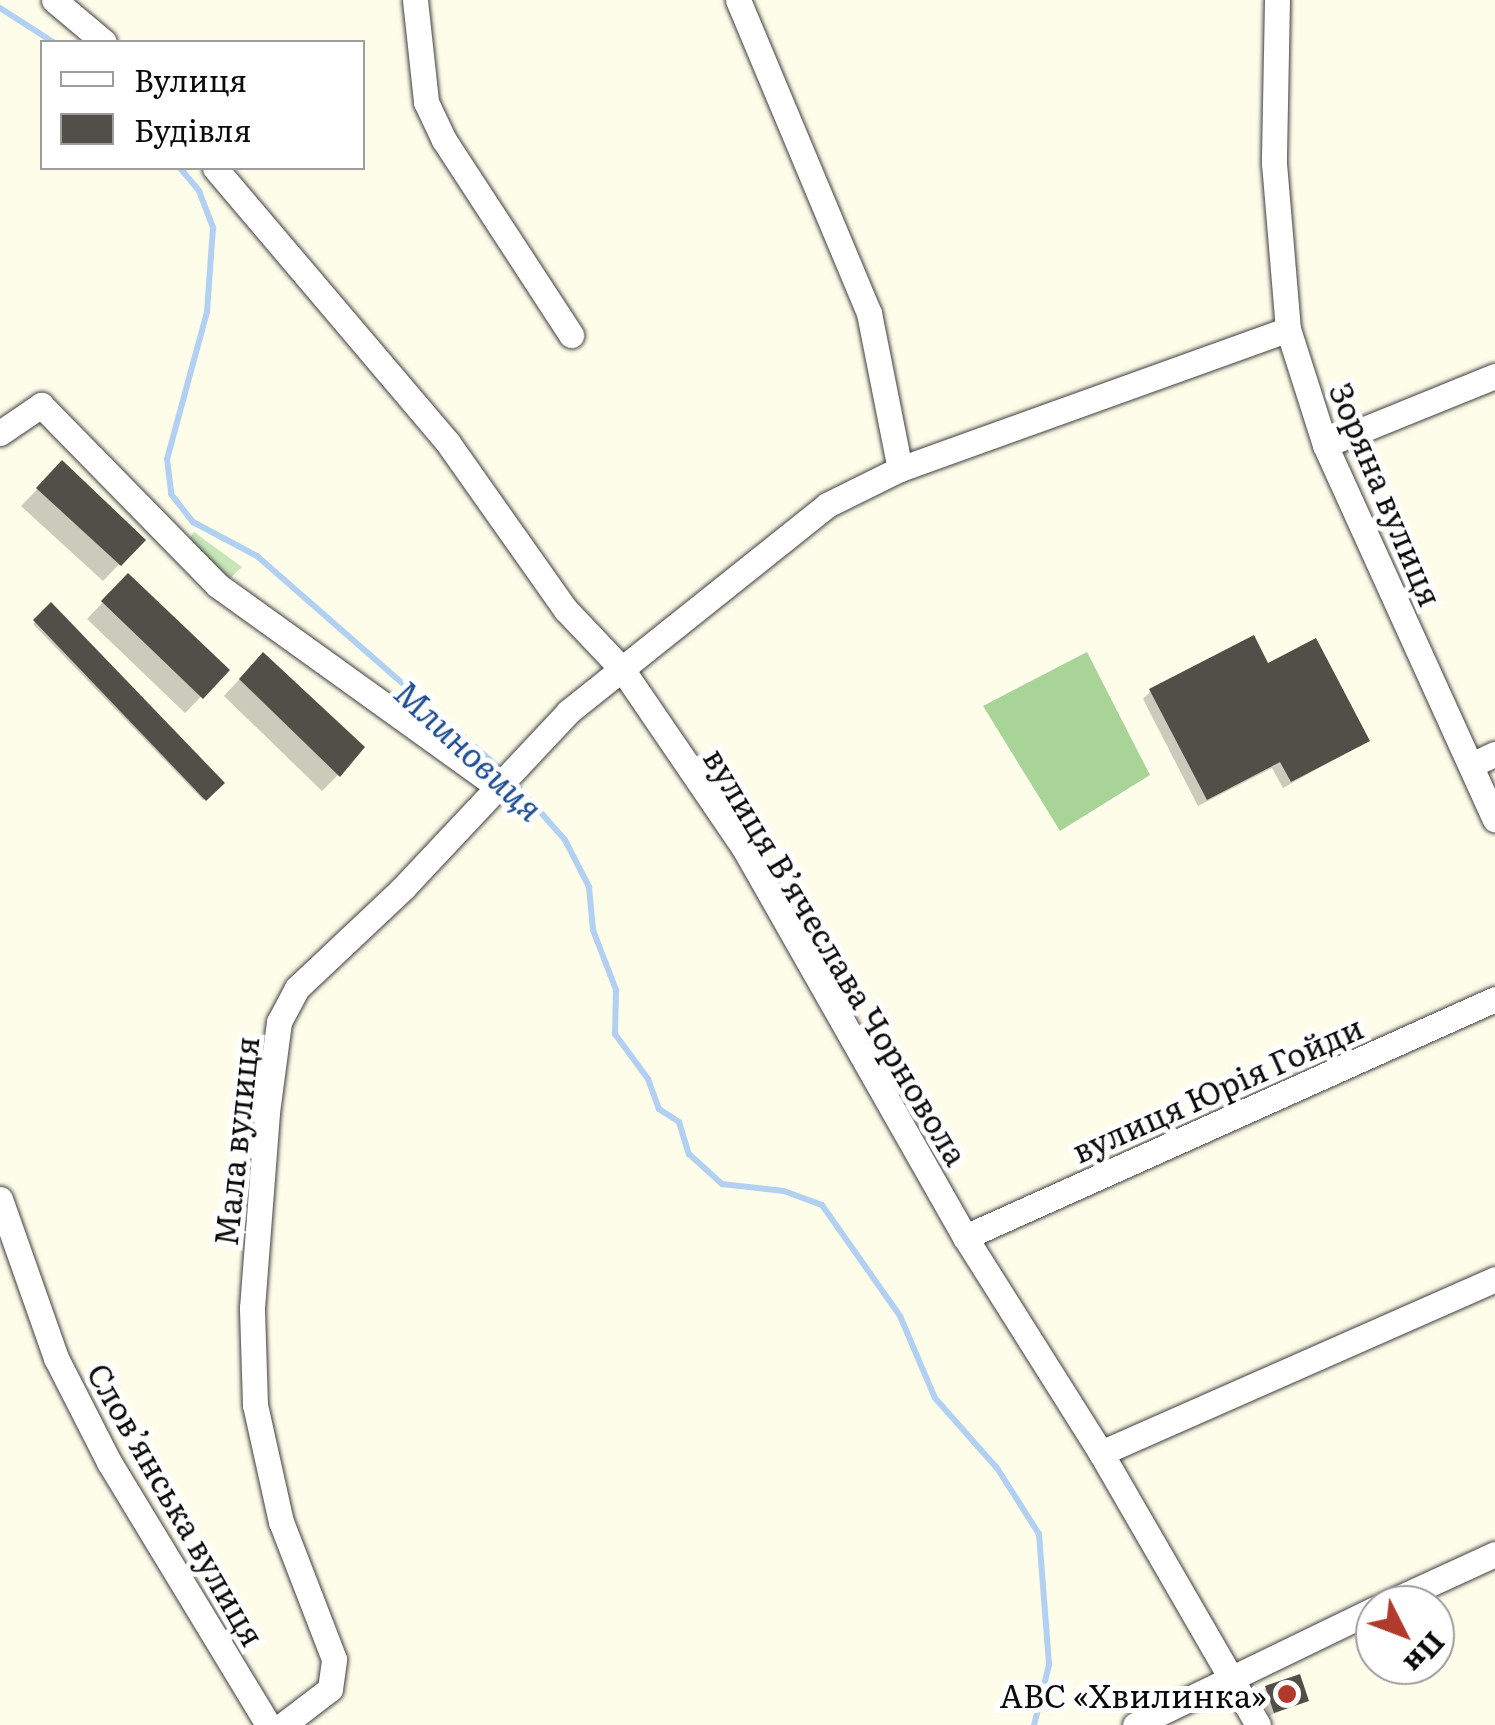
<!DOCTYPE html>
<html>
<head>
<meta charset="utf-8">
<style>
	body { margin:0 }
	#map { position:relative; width:1495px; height:1725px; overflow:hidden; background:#fefdea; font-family:Literata,serif }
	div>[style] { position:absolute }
	.green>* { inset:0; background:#c7e5b7 }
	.forest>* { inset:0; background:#a9d497 }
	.shadow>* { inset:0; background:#0003 }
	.stream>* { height:6px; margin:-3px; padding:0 3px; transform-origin:3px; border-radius:3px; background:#b2d0f1 }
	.building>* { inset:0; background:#524e48 }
	.roads { filter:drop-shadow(0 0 2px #3e3e3e) drop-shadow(0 0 2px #3e3e3e) }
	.minor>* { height:25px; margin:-12.5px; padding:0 12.5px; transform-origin:12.5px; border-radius:12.5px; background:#fff }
	.dots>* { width:28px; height:28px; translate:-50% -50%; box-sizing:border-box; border:5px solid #fff; border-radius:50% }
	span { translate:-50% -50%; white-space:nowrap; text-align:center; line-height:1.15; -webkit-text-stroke:10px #fff; paint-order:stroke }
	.street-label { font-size:32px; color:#0b0b0b }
	.poi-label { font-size:32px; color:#0b0b0b }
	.right { translate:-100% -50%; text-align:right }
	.water-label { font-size:35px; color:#1e4e92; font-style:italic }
	.legend { position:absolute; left:40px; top:40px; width:325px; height:130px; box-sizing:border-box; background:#fff; border:2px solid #9d9d9d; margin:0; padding:12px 18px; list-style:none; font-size:30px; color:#0b0b0b }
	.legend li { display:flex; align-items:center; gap:20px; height:50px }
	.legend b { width:50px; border:2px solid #9d9d9d }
	.north { position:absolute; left:1355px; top:1585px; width:100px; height:100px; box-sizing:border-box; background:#fff; border:2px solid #9d9d9d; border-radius:50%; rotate:132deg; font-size:28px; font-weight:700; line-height:40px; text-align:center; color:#0b0b0b }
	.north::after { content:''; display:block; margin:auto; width:35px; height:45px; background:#b03b2d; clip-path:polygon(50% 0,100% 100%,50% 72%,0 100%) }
</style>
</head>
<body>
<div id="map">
	<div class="green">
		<i style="clip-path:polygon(194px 532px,242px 567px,227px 581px,187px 541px)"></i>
	</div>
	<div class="forest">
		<i style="clip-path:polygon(1087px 652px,1150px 775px,1060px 831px,983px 706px)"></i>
	</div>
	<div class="shadow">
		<i style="clip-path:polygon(62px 464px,142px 540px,103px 581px,21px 506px)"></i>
		<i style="clip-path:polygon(128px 576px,227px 670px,185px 713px,87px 619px)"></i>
		<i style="clip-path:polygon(51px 606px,222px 783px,203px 800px,33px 624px)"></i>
		<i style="clip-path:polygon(1267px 666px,1367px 741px,1283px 788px,1272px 768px,1198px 806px,1143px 699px,1151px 691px)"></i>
		<i style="clip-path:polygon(247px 671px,338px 775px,322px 791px,224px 696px)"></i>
		<i style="clip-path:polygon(1266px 1688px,1306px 1700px,1269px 1716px,1261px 1693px)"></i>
	</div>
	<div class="stream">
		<i style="left:0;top:8px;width:63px;rotate:32.7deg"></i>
		<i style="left:180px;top:168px;width:30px;rotate:50deg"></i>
		<i style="left:199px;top:191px;width:40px;rotate:69deg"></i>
		<i style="left:213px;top:228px;width:84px;rotate:94.1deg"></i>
		<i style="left:207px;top:312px;width:152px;rotate:105.2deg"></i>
		<i style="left:167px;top:459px;width:35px;rotate:83deg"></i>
		<i style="left:171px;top:494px;width:36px;rotate:52deg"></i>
		<i style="left:193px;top:522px;width:72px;rotate:28deg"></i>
		<i style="left:257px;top:556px;width:330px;rotate:41.2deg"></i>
		<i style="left:514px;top:782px;width:77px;rotate:48.7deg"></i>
		<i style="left:565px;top:840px;width:53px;rotate:62.9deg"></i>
		<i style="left:589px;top:887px;width:43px;rotate:84.7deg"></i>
		<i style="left:593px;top:930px;width:64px;rotate:69deg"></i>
		<i style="left:616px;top:990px;width:44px;rotate:91.3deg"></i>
		<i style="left:615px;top:1034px;width:56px;rotate:53.7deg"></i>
		<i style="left:648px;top:1079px;width:32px;rotate:70deg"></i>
		<i style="left:659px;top:1109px;width:24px;rotate:33deg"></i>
		<i style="left:679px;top:1122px;width:34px;rotate:73deg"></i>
		<i style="left:689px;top:1154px;width:45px;rotate:42.3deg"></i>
		<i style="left:722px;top:1184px;width:62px;rotate:6.4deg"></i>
		<i style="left:784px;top:1191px;width:40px;rotate:20.2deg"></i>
		<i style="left:822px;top:1205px;width:136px;rotate:54.9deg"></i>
		<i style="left:900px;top:1316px;width:89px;rotate:66.9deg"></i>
		<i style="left:935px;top:1398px;width:94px;rotate:48.5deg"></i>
		<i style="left:997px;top:1468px;width:78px;rotate:57.5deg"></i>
		<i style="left:1039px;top:1534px;width:131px;rotate:85.6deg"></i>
		<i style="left:1049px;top:1665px;width:62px;rotate:104deg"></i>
	</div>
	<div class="building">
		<i style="clip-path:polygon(62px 460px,146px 540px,121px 566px,36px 488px)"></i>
		<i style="clip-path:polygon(128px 573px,230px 670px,203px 699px,101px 601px)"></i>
		<i style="clip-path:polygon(51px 602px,225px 783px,206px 801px,33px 620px)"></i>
		<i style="clip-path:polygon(1254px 635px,1268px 663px,1316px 638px,1370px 741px,1291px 782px,1280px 762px,1207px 800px,1149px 689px)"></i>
		<i style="clip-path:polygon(263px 652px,365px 747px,340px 777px,239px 679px)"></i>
		<i style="clip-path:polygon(1300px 1674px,1309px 1701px,1274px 1713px,1265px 1686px)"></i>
	</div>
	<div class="roads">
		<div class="minor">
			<i style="left:54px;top:0;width:65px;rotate:40deg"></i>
			<i style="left:415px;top:0;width:103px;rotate:83.8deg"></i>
			<i style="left:426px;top:102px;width:42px;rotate:64.7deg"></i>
			<i style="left:444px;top:140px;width:233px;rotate:56.9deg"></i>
			<i style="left:738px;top:0;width:339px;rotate:67.3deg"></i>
			<i style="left:869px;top:313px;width:159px;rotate:78.8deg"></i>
			<i style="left:1277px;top:0;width:163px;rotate:91.1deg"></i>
			<i style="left:1274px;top:163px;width:167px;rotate:85.2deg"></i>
			<i style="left:1288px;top:329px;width:122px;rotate:72.3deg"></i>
			<i style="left:1325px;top:445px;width:411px;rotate:65.6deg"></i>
			<i style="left:215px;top:168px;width:360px;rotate:49.7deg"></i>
			<i style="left:448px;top:443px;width:204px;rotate:54.8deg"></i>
			<i style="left:566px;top:610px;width:81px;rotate:46.5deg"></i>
			<i style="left:622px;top:669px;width:217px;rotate:55.7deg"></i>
			<i style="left:744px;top:848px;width:447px;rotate:60.4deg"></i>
			<i style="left:965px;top:1237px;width:255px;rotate:57.8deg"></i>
			<i style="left:1101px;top:1453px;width:314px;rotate:60deg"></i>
			<i style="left:0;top:433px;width:50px;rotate:-34.3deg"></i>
			<i style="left:41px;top:405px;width:252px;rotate:45.6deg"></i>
			<i style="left:217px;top:585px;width:346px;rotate:35.7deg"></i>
			<i style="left:1325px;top:445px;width:183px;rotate:-22.1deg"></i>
			<i style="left:1471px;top:765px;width:26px;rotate:-25deg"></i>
			<i style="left:0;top:1199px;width:169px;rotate:70.6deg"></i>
			<i style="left:56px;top:1358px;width:117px;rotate:63deg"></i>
			<i style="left:109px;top:1462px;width:307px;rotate:58.8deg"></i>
			<i style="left:965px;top:1237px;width:581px;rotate:-24.18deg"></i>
			<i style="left:1101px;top:1453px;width:431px;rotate:-23.8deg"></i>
			<i style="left:1384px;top:1605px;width:122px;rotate:-24.7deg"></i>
			<i style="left:283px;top:1725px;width:59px;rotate:-37.5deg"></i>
			<i style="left:330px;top:1689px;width:30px;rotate:-82deg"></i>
			<i style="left:334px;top:1659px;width:147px;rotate:-111.1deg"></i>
			<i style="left:281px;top:1522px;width:120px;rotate:-102.5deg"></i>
			<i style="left:255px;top:1405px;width:97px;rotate:-91.8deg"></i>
			<i style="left:252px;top:1308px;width:197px;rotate:-85.6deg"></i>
			<i style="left:267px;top:1112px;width:91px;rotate:-82.4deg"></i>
			<i style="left:279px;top:1022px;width:38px;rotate:-62deg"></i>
			<i style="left:297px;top:988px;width:146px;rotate:-43.3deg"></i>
			<i style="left:403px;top:888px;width:241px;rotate:-46.8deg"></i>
			<i style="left:568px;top:712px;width:332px;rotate:-38.6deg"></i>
			<i style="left:827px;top:505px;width:81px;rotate:-26.3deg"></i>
			<i style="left:900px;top:469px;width:412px;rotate:-19.8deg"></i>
			<i style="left:1135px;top:1725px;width:267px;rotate:-25.8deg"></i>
		</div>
	</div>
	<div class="dots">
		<i style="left:1287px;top:1694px;background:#b03b2d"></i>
	</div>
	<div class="street-label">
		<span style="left:1387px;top:494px;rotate:67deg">Зоряна вулиця</span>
		<span style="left:837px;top:956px;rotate:59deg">вулиця Вʼячеслава Чорновола</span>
		<span style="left:1217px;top:1088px;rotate:-24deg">вулиця Юрія Гойди</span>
		<span style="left:235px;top:1141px;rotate:-84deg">Мала вулиця</span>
		<span style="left:177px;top:1504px;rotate:60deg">Словʼянська вулиця</span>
	</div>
	<div class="poi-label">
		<span class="right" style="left:1267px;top:1694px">АВС «Хвилинка»</span>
	</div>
	<div class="water-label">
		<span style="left:470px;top:749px;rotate:43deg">Млиновиця</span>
	</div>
	<ul class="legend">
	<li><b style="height:12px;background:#fff"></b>Вулиця</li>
	<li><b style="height:28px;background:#524e48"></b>Будівля</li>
	</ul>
	<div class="north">Пн</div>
</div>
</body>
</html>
